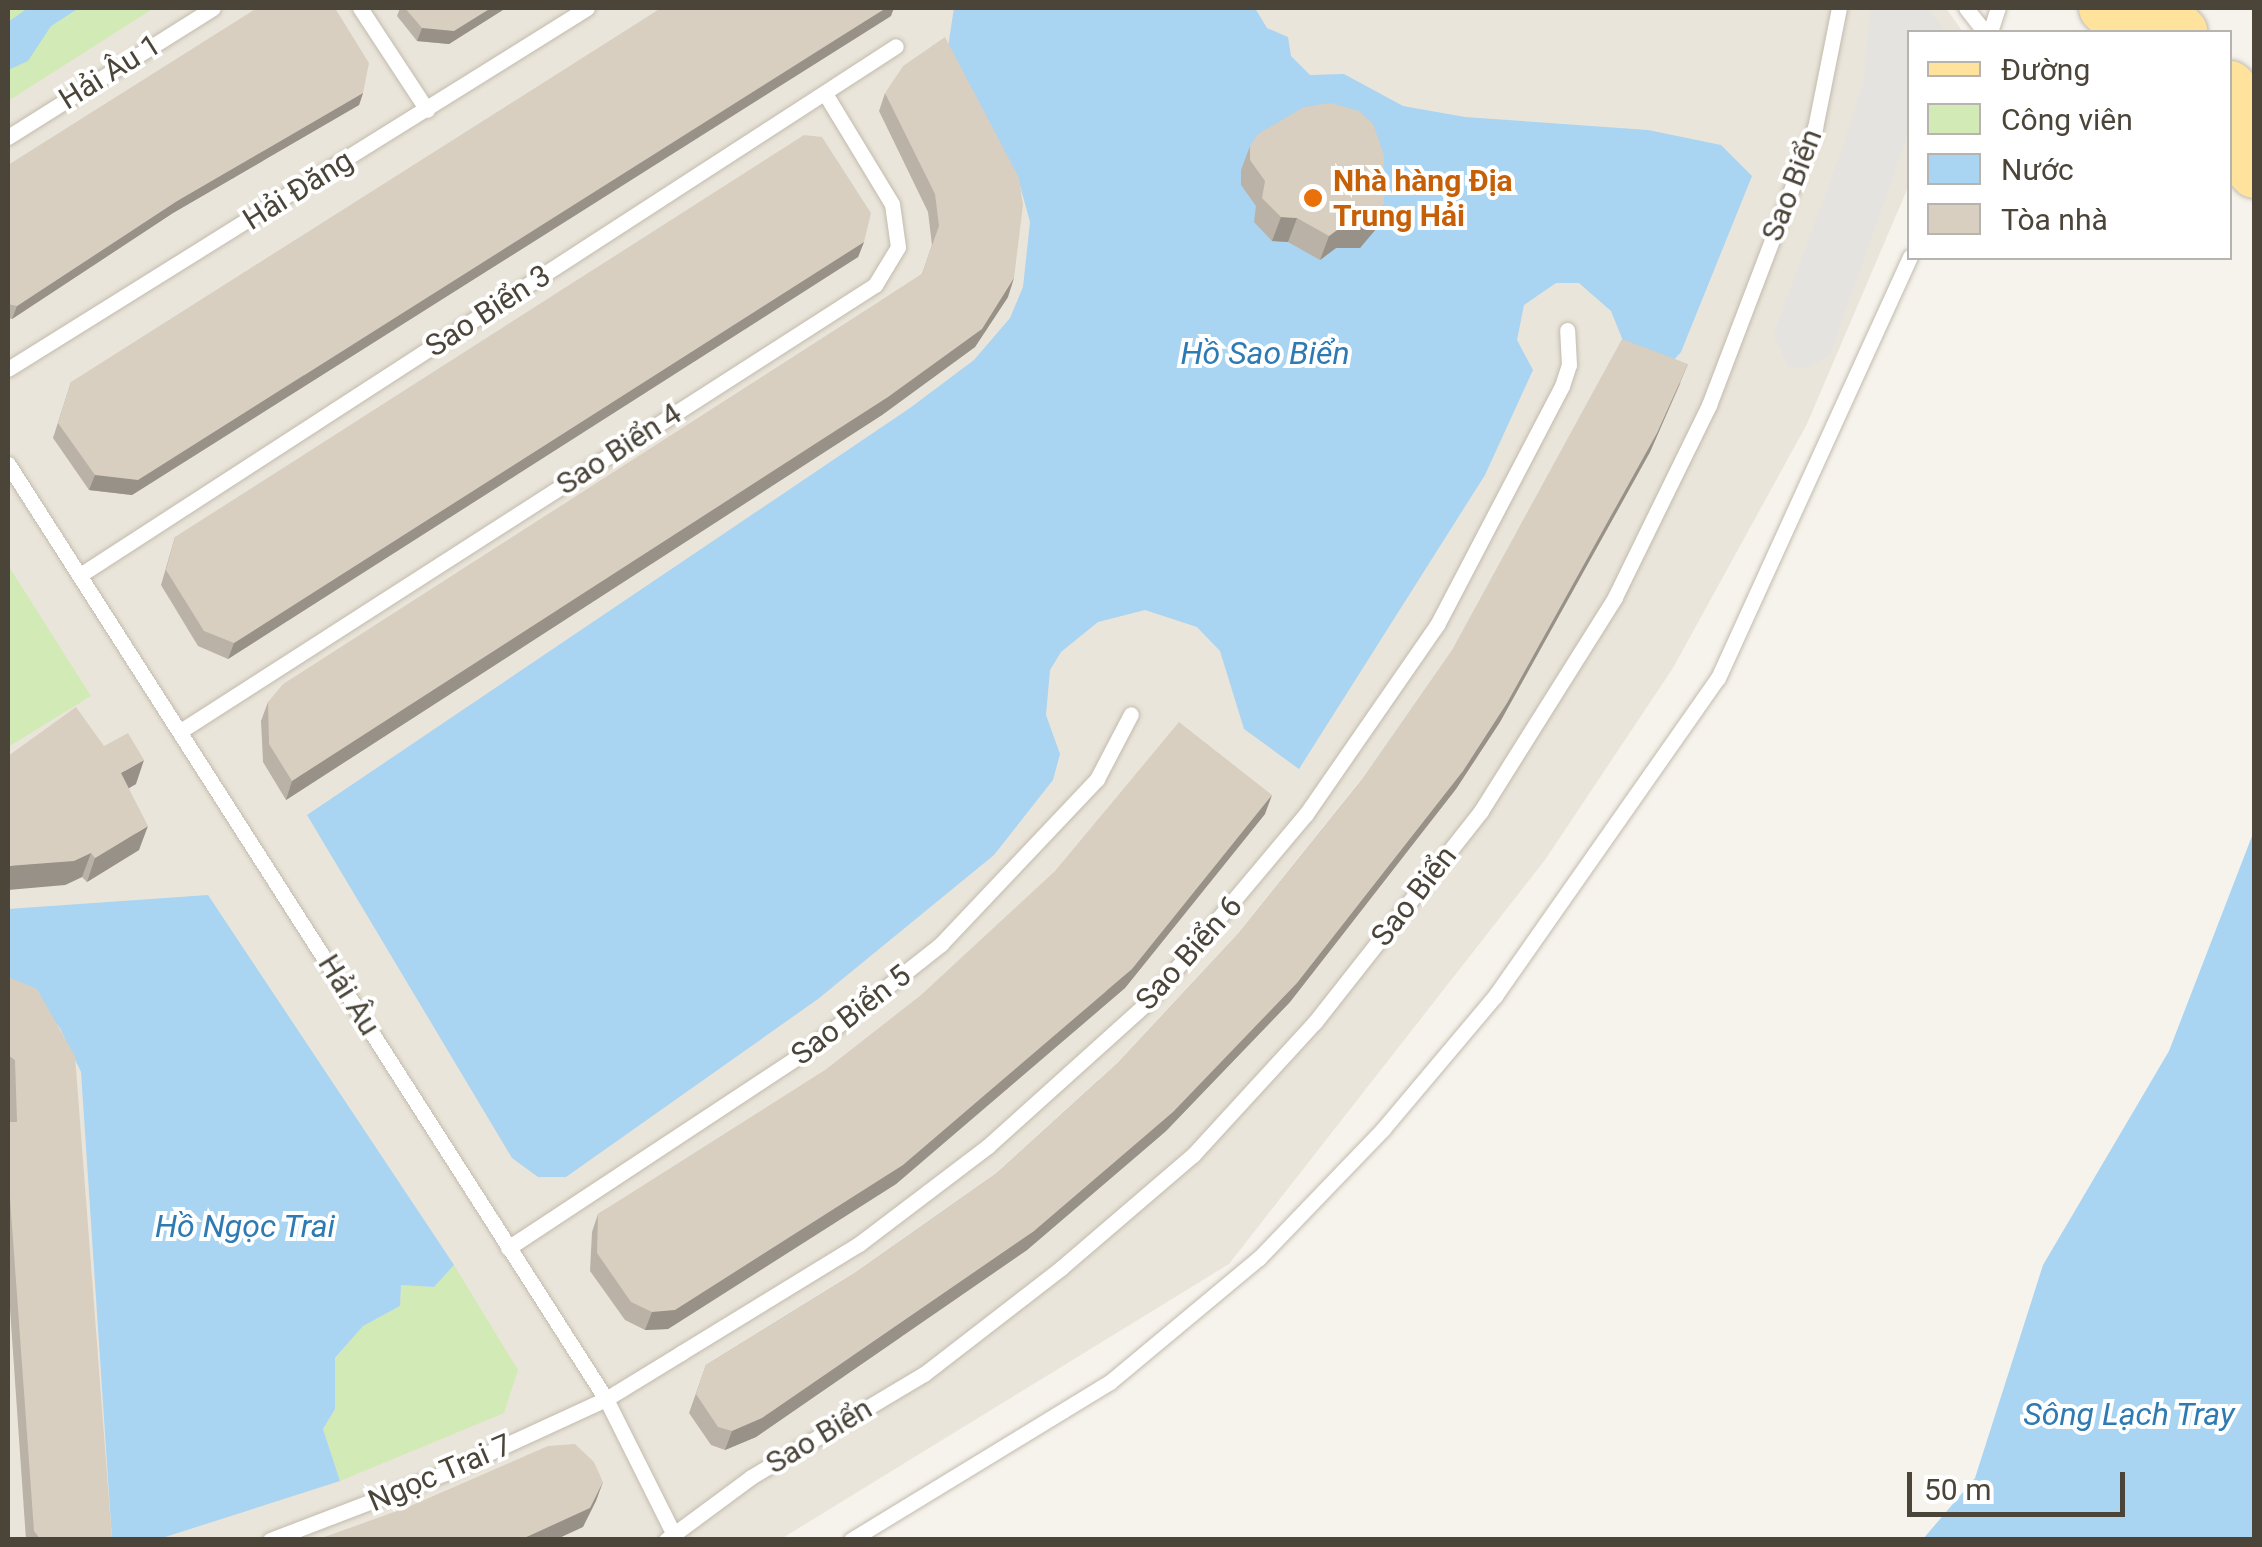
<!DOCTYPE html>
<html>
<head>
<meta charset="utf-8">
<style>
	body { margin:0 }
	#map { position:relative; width:2262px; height:1547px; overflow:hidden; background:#f6f3ec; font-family:Roboto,sans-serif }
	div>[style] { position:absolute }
	.residential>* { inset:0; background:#eae5da }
	.green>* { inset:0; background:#d2eab5 }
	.parking>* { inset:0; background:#e5e3e0 }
	.water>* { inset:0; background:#a9d4f2 }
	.roads { filter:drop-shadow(0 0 2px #c2bbae) drop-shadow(0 0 2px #c2bbae) }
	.service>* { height:15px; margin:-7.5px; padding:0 7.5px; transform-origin:7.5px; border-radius:7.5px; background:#fff }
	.primary>* { height:50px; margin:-25px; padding:0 25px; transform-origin:25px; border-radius:25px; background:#ffe39c }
	.wall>* { inset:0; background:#bab2a6 }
	.shaded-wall>* { inset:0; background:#979187 }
	.building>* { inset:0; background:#d8cfc1 }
	.dots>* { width:28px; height:28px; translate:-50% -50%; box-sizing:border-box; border:5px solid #fff; border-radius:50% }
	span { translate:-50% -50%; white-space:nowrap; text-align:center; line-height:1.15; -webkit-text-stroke:8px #fff; paint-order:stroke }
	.street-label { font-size:30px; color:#4b4439 }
	.food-label { font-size:30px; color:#c56008; font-weight:700 }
	.left { translate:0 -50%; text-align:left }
	.water-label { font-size:32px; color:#2e7ab2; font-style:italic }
	.frame { position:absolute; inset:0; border:10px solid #4b4439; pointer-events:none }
	.legend { position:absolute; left:1907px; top:30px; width:325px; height:230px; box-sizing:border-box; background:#fff; border:2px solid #b7b4b0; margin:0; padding:12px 18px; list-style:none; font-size:30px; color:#4b4439 }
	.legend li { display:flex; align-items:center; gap:20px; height:50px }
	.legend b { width:50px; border:2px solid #b7b4b0 }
	.scale { position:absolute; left:1907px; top:1472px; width:218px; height:45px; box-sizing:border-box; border:5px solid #4b4439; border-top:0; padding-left:12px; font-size:30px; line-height:35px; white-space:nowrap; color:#4b4439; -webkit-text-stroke:8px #fff; paint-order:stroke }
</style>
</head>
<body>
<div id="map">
	<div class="residential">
		<i style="clip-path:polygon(8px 8px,1946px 8px,1963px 32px,1910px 32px,1909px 185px,1807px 424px,1673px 668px,1545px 860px,1229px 1264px,781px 1539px,8px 1540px)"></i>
	</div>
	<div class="green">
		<i style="clip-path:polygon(8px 8px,154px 8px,8px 101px)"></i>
		<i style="clip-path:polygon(8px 565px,91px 696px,8px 747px)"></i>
		<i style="clip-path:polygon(454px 1265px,518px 1370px,504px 1413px,340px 1481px,323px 1429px,335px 1409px,335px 1359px,363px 1326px,400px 1306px,401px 1285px,434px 1287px)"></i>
	</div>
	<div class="parking">
		<i style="clip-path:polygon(1870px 8px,1928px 8px,1944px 29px,1910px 32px,1909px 132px,1830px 355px,1807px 368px,1789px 368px,1773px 334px,1844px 144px,1864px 78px)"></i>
	</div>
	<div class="water">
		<i style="clip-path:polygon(28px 8px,79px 8px,51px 26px,28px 61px,8px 70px,8px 22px)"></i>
		<i style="clip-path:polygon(954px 8px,1255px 8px,1267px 28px,1288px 37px,1291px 56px,1310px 75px,1344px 74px,1403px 106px,1465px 117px,1648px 130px,1721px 145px,1752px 176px,1681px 352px,1670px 364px,1628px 353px,1611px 311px,1579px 283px,1556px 283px,1524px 305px,1517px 340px,1533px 370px,1485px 475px,1299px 769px,1244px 729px,1220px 651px,1197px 627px,1145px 610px,1098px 622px,1061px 652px,1050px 670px,1046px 715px,1060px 754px,1053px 780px,994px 855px,818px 999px,566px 1177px,538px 1177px,512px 1158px,307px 815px,910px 408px,974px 360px,1010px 318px,1023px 287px,1030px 222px,1019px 182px,948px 47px)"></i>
		<i style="clip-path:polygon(2254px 831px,2254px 1539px,1923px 1539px,1975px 1478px,2043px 1265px,2169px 1051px)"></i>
		<i style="clip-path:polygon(208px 895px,454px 1265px,434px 1287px,401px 1285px,400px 1306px,363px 1326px,335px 1358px,335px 1409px,323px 1429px,340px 1481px,159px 1539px,112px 1539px,81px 1072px,60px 1028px,39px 1002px,8px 984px,8px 909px)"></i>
	</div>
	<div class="roads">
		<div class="service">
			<i style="left:360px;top:8px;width:122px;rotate:56.7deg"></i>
			<i style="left:1966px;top:8px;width:31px;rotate:52deg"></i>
			<i style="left:1990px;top:32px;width:25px;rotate:-72deg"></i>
			<i style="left:8px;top:137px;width:242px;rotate:-32.2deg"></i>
			<i style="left:8px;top:369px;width:682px;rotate:-31.94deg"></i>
			<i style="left:8px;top:464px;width:1110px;rotate:57.4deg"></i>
			<i style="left:606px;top:1399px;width:152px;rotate:63.4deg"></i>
			<i style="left:80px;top:575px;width:972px;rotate:-32.95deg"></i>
			<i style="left:182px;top:730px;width:824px;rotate:-32.71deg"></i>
			<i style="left:875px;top:285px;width:44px;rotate:-58.8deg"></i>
			<i style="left:898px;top:247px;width:43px;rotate:-97.9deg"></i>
			<i style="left:892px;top:204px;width:127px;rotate:-121.2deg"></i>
			<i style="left:508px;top:1248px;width:347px;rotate:-33.4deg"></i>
			<i style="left:798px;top:1057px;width:182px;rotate:-38.3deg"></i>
			<i style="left:941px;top:944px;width:227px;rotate:-46.6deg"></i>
			<i style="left:1097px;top:779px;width:73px;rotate:-62.4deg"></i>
			<i style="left:270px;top:1540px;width:187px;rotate:-20.9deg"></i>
			<i style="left:445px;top:1473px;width:177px;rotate:-24.7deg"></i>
			<i style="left:606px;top:1399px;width:88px;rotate:-31.5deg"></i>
			<i style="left:681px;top:1353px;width:209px;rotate:-31.5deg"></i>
			<i style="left:859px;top:1244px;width:162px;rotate:-37.2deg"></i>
			<i style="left:988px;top:1146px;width:217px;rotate:-42deg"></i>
			<i style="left:1149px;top:1001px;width:244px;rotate:-50deg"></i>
			<i style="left:1306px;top:814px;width:230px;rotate:-55.3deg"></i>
			<i style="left:1437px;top:625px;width:270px;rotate:-62.4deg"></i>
			<i style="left:1562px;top:386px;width:22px;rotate:-72deg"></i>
			<i style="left:1569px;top:365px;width:35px;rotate:-93deg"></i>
			<i style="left:666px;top:1540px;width:106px;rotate:-36.5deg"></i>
			<i style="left:751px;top:1477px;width:201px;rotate:-30.8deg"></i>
			<i style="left:924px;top:1374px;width:173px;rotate:-37.7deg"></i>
			<i style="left:1061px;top:1268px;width:174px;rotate:-40.6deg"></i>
			<i style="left:1193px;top:1155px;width:180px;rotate:-47.5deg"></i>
			<i style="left:1315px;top:1022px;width:268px;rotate:-51.8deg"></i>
			<i style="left:1481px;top:811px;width:252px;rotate:-57.9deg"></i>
			<i style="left:1615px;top:597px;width:214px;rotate:-63.9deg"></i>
			<i style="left:1709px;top:405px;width:297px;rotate:-69.1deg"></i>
			<i style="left:1815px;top:128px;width:122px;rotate:-78.7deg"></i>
			<i style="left:851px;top:1540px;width:303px;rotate:-31.4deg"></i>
			<i style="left:1110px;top:1382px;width:194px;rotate:-39.8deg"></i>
			<i style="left:1259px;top:1258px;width:179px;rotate:-46.1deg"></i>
			<i style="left:1383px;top:1129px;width:174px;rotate:-49.9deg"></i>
			<i style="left:1495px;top:996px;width:388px;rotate:-55deg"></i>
			<i style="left:1718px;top:678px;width:463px;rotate:-65.5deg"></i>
		</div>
		<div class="primary">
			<i style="left:2104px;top:8px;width:33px;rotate:46deg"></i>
			<i style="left:2160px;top:8px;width:33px;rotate:47deg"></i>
			<i style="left:2230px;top:86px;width:37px;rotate:49deg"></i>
			<i style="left:2230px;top:145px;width:37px;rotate:49deg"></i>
		</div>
	</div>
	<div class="wall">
		<i style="clip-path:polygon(400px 8px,506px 8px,449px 44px,417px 41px,397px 16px)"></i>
		<i style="clip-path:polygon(891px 16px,132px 495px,89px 490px,53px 438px,71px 382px)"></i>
		<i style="clip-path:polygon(363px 93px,359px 105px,173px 213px,12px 319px,8px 318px,8px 165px)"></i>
		<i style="clip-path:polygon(885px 93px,1008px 297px,975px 347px,882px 415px,286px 800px,263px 762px,261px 721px,268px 702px,922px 274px,932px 245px,928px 212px,879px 111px)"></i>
		<i style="clip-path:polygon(1250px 146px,1376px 229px,1360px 248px,1336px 248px,1320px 260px,1288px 242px,1272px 241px,1254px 222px,1256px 206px,1241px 185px,1241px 170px)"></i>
		<i style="clip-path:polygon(864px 242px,858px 257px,228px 659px,198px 646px,161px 585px,175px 537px)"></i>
		<i style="clip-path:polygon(1681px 382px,1650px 452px,1500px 722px,1456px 789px,1290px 1002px,1166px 1131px,1027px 1250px,756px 1437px,725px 1450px,711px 1445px,689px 1413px,706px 1365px,855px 1273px,997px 1173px,1118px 1063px,1239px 933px)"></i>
		<i style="clip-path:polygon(104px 746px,136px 784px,129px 788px,139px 850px,87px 882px,82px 877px,65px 885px)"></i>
		<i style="clip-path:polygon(1265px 814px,1125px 988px,896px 1184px,668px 1329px,645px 1330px,625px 1320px,590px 1271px,592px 1232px,598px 1214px)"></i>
		<i style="clip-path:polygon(8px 977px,112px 1540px,26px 1540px,8px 1280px,8px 1122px,10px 1122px,8px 1078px)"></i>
	</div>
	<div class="shaded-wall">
		<i style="clip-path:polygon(491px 8px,506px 8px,449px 44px,417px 41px,422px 28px)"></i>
		<i style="clip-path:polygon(886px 8px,894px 8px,891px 16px,132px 495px,89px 490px,95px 475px)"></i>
		<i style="clip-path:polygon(363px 93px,359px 105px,173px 213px,12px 319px,17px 306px,177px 201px)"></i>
		<i style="clip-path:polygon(1384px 205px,1376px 229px,1360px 248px,1336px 248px,1320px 260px,1329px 236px,1345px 224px)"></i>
		<i style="clip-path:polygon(1281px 217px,1297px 218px,1288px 242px,1272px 241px)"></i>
		<i style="clip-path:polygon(864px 242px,858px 257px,228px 659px,234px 643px)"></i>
		<i style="clip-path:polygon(1014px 278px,1008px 297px,975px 347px,882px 415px,286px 800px,292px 781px)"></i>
		<i style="clip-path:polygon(1688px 364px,1650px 452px,1500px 722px,1456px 789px,1290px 1002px,1166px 1131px,1027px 1250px,756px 1437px,725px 1450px,732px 1431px,1034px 1231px)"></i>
		<i style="clip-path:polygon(144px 760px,136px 784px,112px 798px,121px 773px)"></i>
		<i style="clip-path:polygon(1272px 795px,1265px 814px,1125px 988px,896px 1184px,668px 1329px,645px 1330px,652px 1312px)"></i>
		<i style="clip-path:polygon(148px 826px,139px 850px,87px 882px,95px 858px)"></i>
		<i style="clip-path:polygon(91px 853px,82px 877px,65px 885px,8px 890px,8px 866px)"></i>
		<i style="clip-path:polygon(603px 1482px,596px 1501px,583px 1527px,555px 1540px,520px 1540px)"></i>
	</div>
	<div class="building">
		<i style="clip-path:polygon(257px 8px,335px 8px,369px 63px,363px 93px,177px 201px,17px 306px,8px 304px,8px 165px)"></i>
		<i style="clip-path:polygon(405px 8px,491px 8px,454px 31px,422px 28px)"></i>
		<i style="clip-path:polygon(661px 8px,886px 8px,138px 480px,95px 475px,58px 423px,71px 382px)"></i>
		<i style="clip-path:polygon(945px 37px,1019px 178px,1023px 205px,1014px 278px,982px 329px,888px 397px,292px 781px,269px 744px,268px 702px,283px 684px,922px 274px,939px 226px,935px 194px,885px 93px,903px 66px)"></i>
		<i style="clip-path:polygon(1331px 103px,1359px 111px,1373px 124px,1384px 155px,1384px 205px,1369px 223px,1345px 224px,1329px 236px,1297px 218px,1281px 217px,1262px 198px,1265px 181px,1250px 160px,1250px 146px,1258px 134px,1304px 107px)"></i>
		<i style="clip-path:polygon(804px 135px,822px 137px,871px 213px,864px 242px,234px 643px,204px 631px,166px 570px,175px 537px)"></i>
		<i style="clip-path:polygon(1622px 339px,1688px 364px,1657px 433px,1507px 703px,1463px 771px,1297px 983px,1173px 1112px,1034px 1231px,762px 1418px,732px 1431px,718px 1427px,696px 1394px,706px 1365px,855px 1273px,997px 1173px,1118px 1063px,1239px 933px,1358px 785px,1452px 650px)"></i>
		<i style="clip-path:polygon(76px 707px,104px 746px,128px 733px,144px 760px,121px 773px,148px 826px,95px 858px,91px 853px,74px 861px,8px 866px,8px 756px)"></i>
		<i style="clip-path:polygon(1179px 722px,1272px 795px,1132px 969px,903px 1165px,675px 1310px,652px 1312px,631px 1302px,597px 1253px,598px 1214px,825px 1070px,921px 995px,1055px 871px)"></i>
		<i style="clip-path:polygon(8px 977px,37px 989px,75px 1056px,112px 1539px,110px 1540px,41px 1540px,34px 1531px,8px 1170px,8px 1122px,17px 1122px,15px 1060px,8px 1055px)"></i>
		<i style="clip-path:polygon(575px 1444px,594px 1462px,603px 1482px,590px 1508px,520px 1540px,316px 1540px,408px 1507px,548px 1446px)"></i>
	</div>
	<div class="dots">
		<i style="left:1313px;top:198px;background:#e8710a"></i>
	</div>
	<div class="street-label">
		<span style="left:110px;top:72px;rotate:-32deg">Hải Âu 1</span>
		<span style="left:1792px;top:185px;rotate:-69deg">Sao Biển</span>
		<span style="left:298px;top:190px;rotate:-32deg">Hải Đăng</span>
		<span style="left:488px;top:311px;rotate:-33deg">Sao Biển 3</span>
		<span style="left:619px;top:449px;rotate:-33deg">Sao Biển 4</span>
		<span style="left:1414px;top:896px;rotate:-52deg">Sao Biển</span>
		<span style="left:1189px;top:953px;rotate:-48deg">Sao Biển 6</span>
		<span style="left:349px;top:995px;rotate:58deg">Hải Âu</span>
		<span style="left:851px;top:1015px;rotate:-38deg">Sao Biển 5</span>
		<span style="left:819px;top:1436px;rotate:-31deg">Sao Biển</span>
		<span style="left:440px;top:1473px;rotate:-23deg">Ngọc Trai 7</span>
	</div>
	<div class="food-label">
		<span class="left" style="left:1333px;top:198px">Nhà hàng Địa<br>Trung Hải</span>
	</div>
	<div class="water-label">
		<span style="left:1265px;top:353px">Hồ Sao Biển</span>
		<span style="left:245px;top:1226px">Hồ Ngọc Trai</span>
		<span style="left:2129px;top:1414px">Sông Lạch Tray</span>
	</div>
	<div class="frame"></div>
	<ul class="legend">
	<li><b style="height:12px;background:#ffe39c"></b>Đường</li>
	<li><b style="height:28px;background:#d2eab5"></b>Công viên</li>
	<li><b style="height:28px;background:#a9d4f2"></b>Nước</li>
	<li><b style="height:28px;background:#d8cfc1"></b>Tòa nhà</li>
	</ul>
	<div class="scale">50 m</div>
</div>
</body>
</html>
